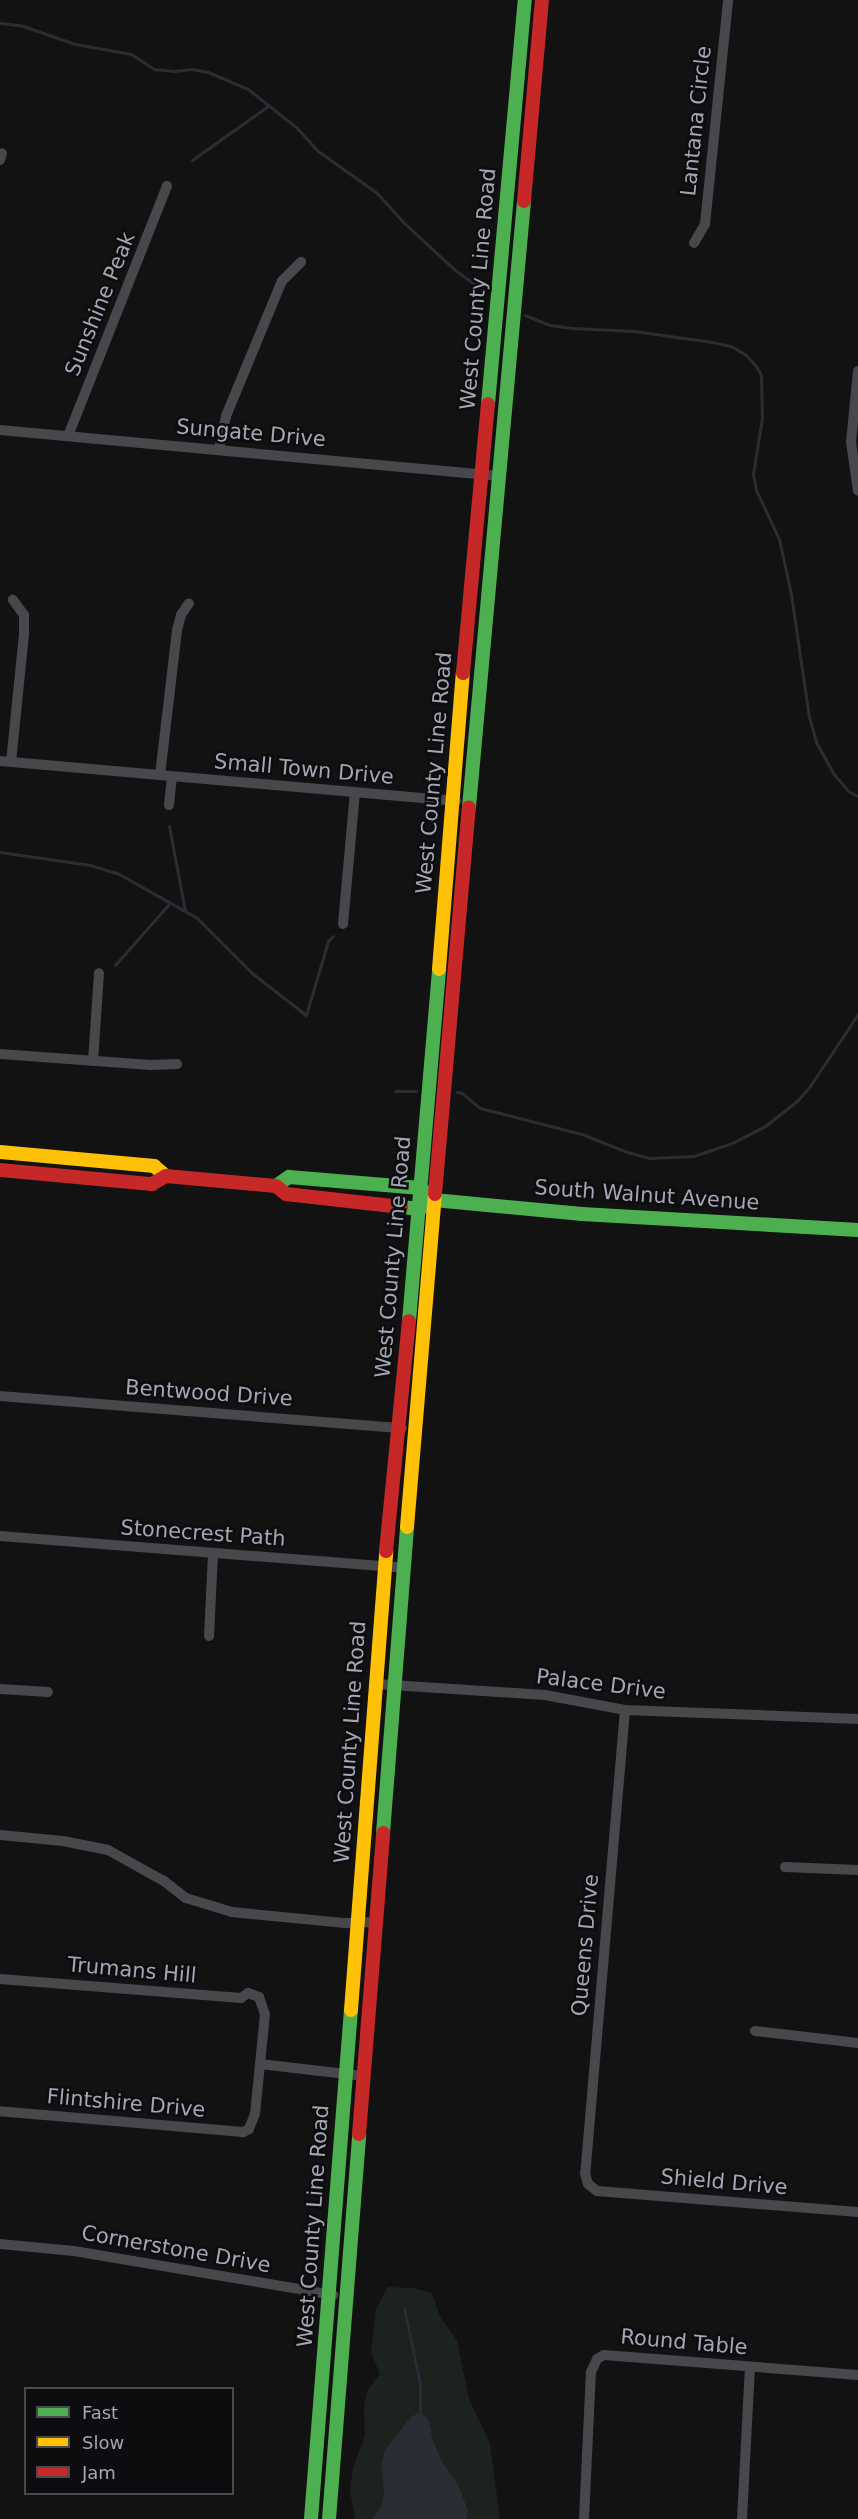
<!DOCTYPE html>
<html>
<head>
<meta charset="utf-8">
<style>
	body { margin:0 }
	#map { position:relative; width:858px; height:2519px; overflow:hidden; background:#121212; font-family:"DejaVu Sans",sans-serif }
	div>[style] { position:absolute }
	.green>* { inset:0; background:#1c221d }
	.water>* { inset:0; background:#292e35 }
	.stream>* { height:3px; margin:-1.5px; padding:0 1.5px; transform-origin:1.5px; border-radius:1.5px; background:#292e35 }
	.street>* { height:10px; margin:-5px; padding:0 5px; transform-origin:5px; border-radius:5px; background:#47484b }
	.fast>* { height:14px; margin:-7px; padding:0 7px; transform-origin:7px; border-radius:7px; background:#4caf50 }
	.slow>* { height:14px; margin:-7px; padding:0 7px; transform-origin:7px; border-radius:7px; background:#ffc107 }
	.jam>* { height:14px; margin:-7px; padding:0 7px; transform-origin:7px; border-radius:7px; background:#c62828 }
	span { translate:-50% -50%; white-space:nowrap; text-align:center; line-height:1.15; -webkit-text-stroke:5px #0d0c0e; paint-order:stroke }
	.street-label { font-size:21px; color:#a3a7b3 }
	.legend { position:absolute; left:24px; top:2387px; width:210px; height:108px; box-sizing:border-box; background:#0d0c0e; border:2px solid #494a50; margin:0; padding:8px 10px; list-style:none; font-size:18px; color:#a3a7b3 }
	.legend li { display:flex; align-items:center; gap:12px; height:30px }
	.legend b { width:30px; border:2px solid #494a50 }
</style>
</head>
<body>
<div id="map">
	<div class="green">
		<i style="clip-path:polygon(388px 2287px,413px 2288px,432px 2293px,440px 2317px,457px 2340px,469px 2399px,490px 2443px,500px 2519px,467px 2519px,468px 2510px,458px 2484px,443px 2463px,433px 2441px,429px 2420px,411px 2417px,381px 2466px,384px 2491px,381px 2506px,372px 2519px,355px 2519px,350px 2491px,353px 2468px,365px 2435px,364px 2408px,367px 2391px,380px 2374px,371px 2353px,376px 2309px)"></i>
	</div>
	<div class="water">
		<i style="clip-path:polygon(420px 2412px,429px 2420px,433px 2441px,443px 2463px,458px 2484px,468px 2510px,467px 2519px,372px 2519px,381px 2506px,384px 2491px,381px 2466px,385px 2450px,411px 2417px)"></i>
	</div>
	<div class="stream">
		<i style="left:0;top:23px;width:23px;rotate:7deg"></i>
		<i style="left:23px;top:26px;width:55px;rotate:19.1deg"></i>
		<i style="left:75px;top:44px;width:57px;rotate:10.1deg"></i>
		<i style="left:131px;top:54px;width:27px;rotate:33deg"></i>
		<i style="left:154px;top:69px;width:20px;rotate:6deg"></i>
		<i style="left:174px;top:71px;width:18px;rotate:-6deg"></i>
		<i style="left:192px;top:69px;width:16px;rotate:11deg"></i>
		<i style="left:208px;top:72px;width:43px;rotate:23deg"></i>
		<i style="left:248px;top:89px;width:63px;rotate:38.5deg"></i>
		<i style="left:297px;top:128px;width:31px;rotate:48deg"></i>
		<i style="left:318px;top:151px;width:72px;rotate:35.4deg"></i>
		<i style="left:377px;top:193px;width:39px;rotate:48deg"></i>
		<i style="left:403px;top:222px;width:71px;rotate:42.7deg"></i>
		<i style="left:455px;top:270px;width:36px;rotate:36deg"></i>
		<i style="left:192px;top:160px;width:93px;rotate:-35.4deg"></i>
		<i style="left:525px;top:315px;width:27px;rotate:22deg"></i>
		<i style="left:550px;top:325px;width:22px;rotate:8deg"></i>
		<i style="left:572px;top:328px;width:62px;rotate:2.8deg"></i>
		<i style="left:634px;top:331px;width:79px;rotate:8deg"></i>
		<i style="left:712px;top:342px;width:19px;rotate:12deg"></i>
		<i style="left:731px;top:346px;width:17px;rotate:31deg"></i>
		<i style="left:746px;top:355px;width:15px;rotate:48deg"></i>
		<i style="left:756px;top:366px;width:10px;rotate:61deg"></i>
		<i style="left:761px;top:375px;width:43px;rotate:88.7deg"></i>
		<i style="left:762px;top:418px;width:57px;rotate:99.1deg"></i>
		<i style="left:753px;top:474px;width:16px;rotate:79deg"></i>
		<i style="left:756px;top:490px;width:54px;rotate:64.9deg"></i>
		<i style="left:779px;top:539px;width:56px;rotate:77.7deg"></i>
		<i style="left:791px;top:594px;width:124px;rotate:81.7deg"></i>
		<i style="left:809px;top:717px;width:26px;rotate:74deg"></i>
		<i style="left:816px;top:742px;width:35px;rotate:61deg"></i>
		<i style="left:833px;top:773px;width:23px;rotate:50deg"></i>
		<i style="left:848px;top:791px;width:11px;rotate:27deg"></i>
		<i style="left:169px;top:826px;width:86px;rotate:79.3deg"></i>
		<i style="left:0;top:852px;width:91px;rotate:8.2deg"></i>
		<i style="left:90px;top:865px;width:30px;rotate:17deg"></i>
		<i style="left:119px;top:874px;width:90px;rotate:29.4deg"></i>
		<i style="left:197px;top:918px;width:79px;rotate:45deg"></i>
		<i style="left:253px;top:974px;width:67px;rotate:37.7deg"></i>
		<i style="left:306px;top:1015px;width:77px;rotate:-73.4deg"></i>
		<i style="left:328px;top:941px;width:7px;rotate:-45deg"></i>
		<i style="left:115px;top:965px;width:81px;rotate:-48.5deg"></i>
		<i style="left:395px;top:1091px;width:21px"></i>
		<i style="left:457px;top:1092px;width:5px;rotate:11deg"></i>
		<i style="left:462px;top:1093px;width:23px;rotate:40deg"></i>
		<i style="left:480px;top:1108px;width:105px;rotate:14.3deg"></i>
		<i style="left:582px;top:1134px;width:48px;rotate:21.8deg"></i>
		<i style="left:627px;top:1152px;width:24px;rotate:15deg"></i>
		<i style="left:650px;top:1158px;width:44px;rotate:-2.6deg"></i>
		<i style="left:694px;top:1156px;width:40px;rotate:-18.9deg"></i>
		<i style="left:732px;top:1143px;width:37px;rotate:-27deg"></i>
		<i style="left:765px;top:1126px;width:41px;rotate:-38deg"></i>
		<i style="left:797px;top:1101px;width:20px;rotate:-49deg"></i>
		<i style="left:810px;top:1086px;width:87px;rotate:-56.3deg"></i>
		<i style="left:404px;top:2308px;width:77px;rotate:78deg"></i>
		<i style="left:420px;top:2383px;width:32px;rotate:90deg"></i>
	</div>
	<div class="street">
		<i style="left:0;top:160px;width:7px;rotate:-74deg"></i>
		<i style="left:694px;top:243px;width:22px;rotate:-60deg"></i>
		<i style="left:705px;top:224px;width:225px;rotate:-84.1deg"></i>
		<i style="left:858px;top:371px;width:71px;rotate:95.6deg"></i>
		<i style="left:851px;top:442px;width:49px;rotate:81.9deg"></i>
		<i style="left:0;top:430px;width:501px;rotate:5.27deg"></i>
		<i style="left:68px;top:436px;width:269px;rotate:-68.4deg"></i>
		<i style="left:219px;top:449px;width:34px;rotate:-78deg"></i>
		<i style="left:226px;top:416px;width:146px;rotate:-67.5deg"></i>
		<i style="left:282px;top:281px;width:27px;rotate:-45deg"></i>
		<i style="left:0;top:761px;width:458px;rotate:5deg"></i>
		<i style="left:11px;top:762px;width:130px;rotate:-84.2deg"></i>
		<i style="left:24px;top:633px;width:18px;rotate:-90deg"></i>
		<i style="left:24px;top:615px;width:19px;rotate:-126deg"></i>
		<i style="left:160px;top:775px;width:146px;rotate:-83.3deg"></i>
		<i style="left:177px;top:630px;width:16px;rotate:-75deg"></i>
		<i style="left:181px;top:615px;width:14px;rotate:-56deg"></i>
		<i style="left:169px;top:805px;width:28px;rotate:-84deg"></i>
		<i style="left:343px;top:924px;width:132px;rotate:-84.8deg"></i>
		<i style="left:0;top:1054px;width:151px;rotate:4.2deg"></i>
		<i style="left:151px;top:1065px;width:26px;rotate:-2deg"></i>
		<i style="left:93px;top:1061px;width:88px;rotate:-86.1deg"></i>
		<i style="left:0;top:1396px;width:403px;rotate:4.6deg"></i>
		<i style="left:0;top:1536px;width:405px;rotate:4.5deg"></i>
		<i style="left:209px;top:1636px;width:82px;rotate:-87.2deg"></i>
		<i style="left:376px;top:1684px;width:169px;rotate:3.7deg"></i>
		<i style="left:545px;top:1695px;width:81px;rotate:10.6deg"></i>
		<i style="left:625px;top:1710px;width:233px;rotate:2.2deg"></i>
		<i style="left:0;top:1689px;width:48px;rotate:3.6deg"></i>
		<i style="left:625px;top:1710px;width:465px;rotate:94.9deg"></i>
		<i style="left:585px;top:2173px;width:11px;rotate:75deg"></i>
		<i style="left:588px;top:2184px;width:11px;rotate:38deg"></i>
		<i style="left:597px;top:2191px;width:262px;rotate:4.6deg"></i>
		<i style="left:0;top:1835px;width:63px;rotate:5.4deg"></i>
		<i style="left:63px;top:1841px;width:46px;rotate:11.3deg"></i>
		<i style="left:108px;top:1850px;width:64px;rotate:29deg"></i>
		<i style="left:164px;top:1881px;width:28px;rotate:38deg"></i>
		<i style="left:186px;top:1898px;width:48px;rotate:16.9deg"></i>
		<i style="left:232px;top:1912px;width:114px;rotate:5.6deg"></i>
		<i style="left:345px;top:1923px;width:31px;rotate:-2deg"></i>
		<i style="left:785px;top:1867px;width:73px;rotate:2.4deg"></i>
		<i style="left:0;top:1979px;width:242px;rotate:4.5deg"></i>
		<i style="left:241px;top:1998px;width:9px;rotate:-36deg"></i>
		<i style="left:248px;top:1993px;width:12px;rotate:20deg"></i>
		<i style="left:259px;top:1997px;width:18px;rotate:71deg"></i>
		<i style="left:265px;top:2014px;width:100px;rotate:95.7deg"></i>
		<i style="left:255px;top:2114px;width:16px;rotate:112deg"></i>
		<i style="left:249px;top:2129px;width:7px;rotate:153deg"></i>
		<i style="left:243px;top:2132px;width:244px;rotate:-175.1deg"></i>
		<i style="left:755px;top:2031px;width:104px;rotate:6.6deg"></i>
		<i style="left:260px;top:2064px;width:104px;rotate:6.6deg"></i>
		<i style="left:0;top:2244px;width:74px;rotate:5.4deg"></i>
		<i style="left:74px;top:2251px;width:263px;rotate:9.6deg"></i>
		<i style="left:584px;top:2519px;width:147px;rotate:-87.3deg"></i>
		<i style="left:591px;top:2372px;width:14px;rotate:-65deg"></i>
		<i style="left:597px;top:2359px;width:8px;rotate:-30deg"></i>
		<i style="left:604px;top:2355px;width:255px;rotate:4.5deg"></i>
		<i style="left:742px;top:2519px;width:152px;rotate:-87deg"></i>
	</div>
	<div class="fast">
		<i style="left:488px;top:404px;width:406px;rotate:-84.8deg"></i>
		<i style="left:469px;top:807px;width:608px;rotate:-84.81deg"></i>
		<i style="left:276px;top:1186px;width:16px;rotate:-35deg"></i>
		<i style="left:289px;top:1177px;width:132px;rotate:4.8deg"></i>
		<i style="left:421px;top:1188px;width:11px;rotate:45deg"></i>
		<i style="left:401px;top:1207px;width:19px;rotate:6deg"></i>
		<i style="left:420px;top:1209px;width:17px;rotate:-33deg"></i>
		<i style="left:434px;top:1200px;width:149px;rotate:5.4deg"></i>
		<i style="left:582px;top:1214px;width:276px;rotate:3.3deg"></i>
		<i style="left:409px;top:1321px;width:353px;rotate:-85.1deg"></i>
		<i style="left:383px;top:1833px;width:307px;rotate:-85.5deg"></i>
		<i style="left:311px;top:2519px;width:511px;rotate:-85.51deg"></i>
		<i style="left:329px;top:2519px;width:386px;rotate:-85.5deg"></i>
	</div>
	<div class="slow">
		<i style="left:439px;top:969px;width:297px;rotate:-85.4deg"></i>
		<i style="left:0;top:1152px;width:155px;rotate:5.2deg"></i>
		<i style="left:154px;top:1166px;width:16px;rotate:40deg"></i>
		<i style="left:407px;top:1527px;width:334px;rotate:-85.2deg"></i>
		<i style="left:351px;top:2010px;width:460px;rotate:-85.6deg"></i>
	</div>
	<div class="jam">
		<i style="left:524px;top:201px;width:202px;rotate:-84.9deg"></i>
		<i style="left:463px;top:673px;width:270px;rotate:-84.7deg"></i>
		<i style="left:0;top:1170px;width:153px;rotate:5.3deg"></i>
		<i style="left:152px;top:1184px;width:16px;rotate:-30deg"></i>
		<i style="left:166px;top:1176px;width:110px;rotate:5.2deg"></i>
		<i style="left:276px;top:1186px;width:13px;rotate:39deg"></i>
		<i style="left:286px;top:1194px;width:116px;rotate:6.4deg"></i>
		<i style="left:435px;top:1194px;width:388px;rotate:-85deg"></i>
		<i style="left:386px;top:1551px;width:231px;rotate:-84.3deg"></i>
		<i style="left:359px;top:2134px;width:302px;rotate:-85.4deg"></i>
	</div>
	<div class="street-label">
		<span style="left:696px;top:121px;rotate:-84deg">Lantana Circle</span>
		<span style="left:478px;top:289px;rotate:-85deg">West County Line Road</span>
		<span style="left:100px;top:304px;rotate:-68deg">Sunshine Peak</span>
		<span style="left:251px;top:433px;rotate:5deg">Sungate Drive</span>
		<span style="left:304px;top:769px;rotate:5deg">Small Town Drive</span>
		<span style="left:434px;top:773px;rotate:-85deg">West County Line Road</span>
		<span style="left:647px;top:1195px;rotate:4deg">South Walnut Avenue</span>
		<span style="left:393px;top:1257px;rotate:-85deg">West County Line Road</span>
		<span style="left:209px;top:1393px;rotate:4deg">Bentwood Drive</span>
		<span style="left:203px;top:1533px;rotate:4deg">Stonecrest Path</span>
		<span style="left:601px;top:1684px;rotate:7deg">Palace Drive</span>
		<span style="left:350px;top:1742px;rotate:-86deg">West County Line Road</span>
		<span style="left:585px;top:1945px;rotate:-85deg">Queens Drive</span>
		<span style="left:132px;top:1970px;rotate:5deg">Trumans Hill</span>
		<span style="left:126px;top:2103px;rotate:5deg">Flintshire Drive</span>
		<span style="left:724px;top:2182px;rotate:5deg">Shield Drive</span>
		<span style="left:313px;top:2226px;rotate:-86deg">West County Line Road</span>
		<span style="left:176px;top:2249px;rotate:10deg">Cornerstone Drive</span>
		<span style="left:684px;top:2342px;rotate:5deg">Round Table</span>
	</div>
	<ul class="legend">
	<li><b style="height:8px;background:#4caf50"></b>Fast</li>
	<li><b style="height:8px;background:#ffc107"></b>Slow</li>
	<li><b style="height:8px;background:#c62828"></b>Jam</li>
	</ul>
</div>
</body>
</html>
